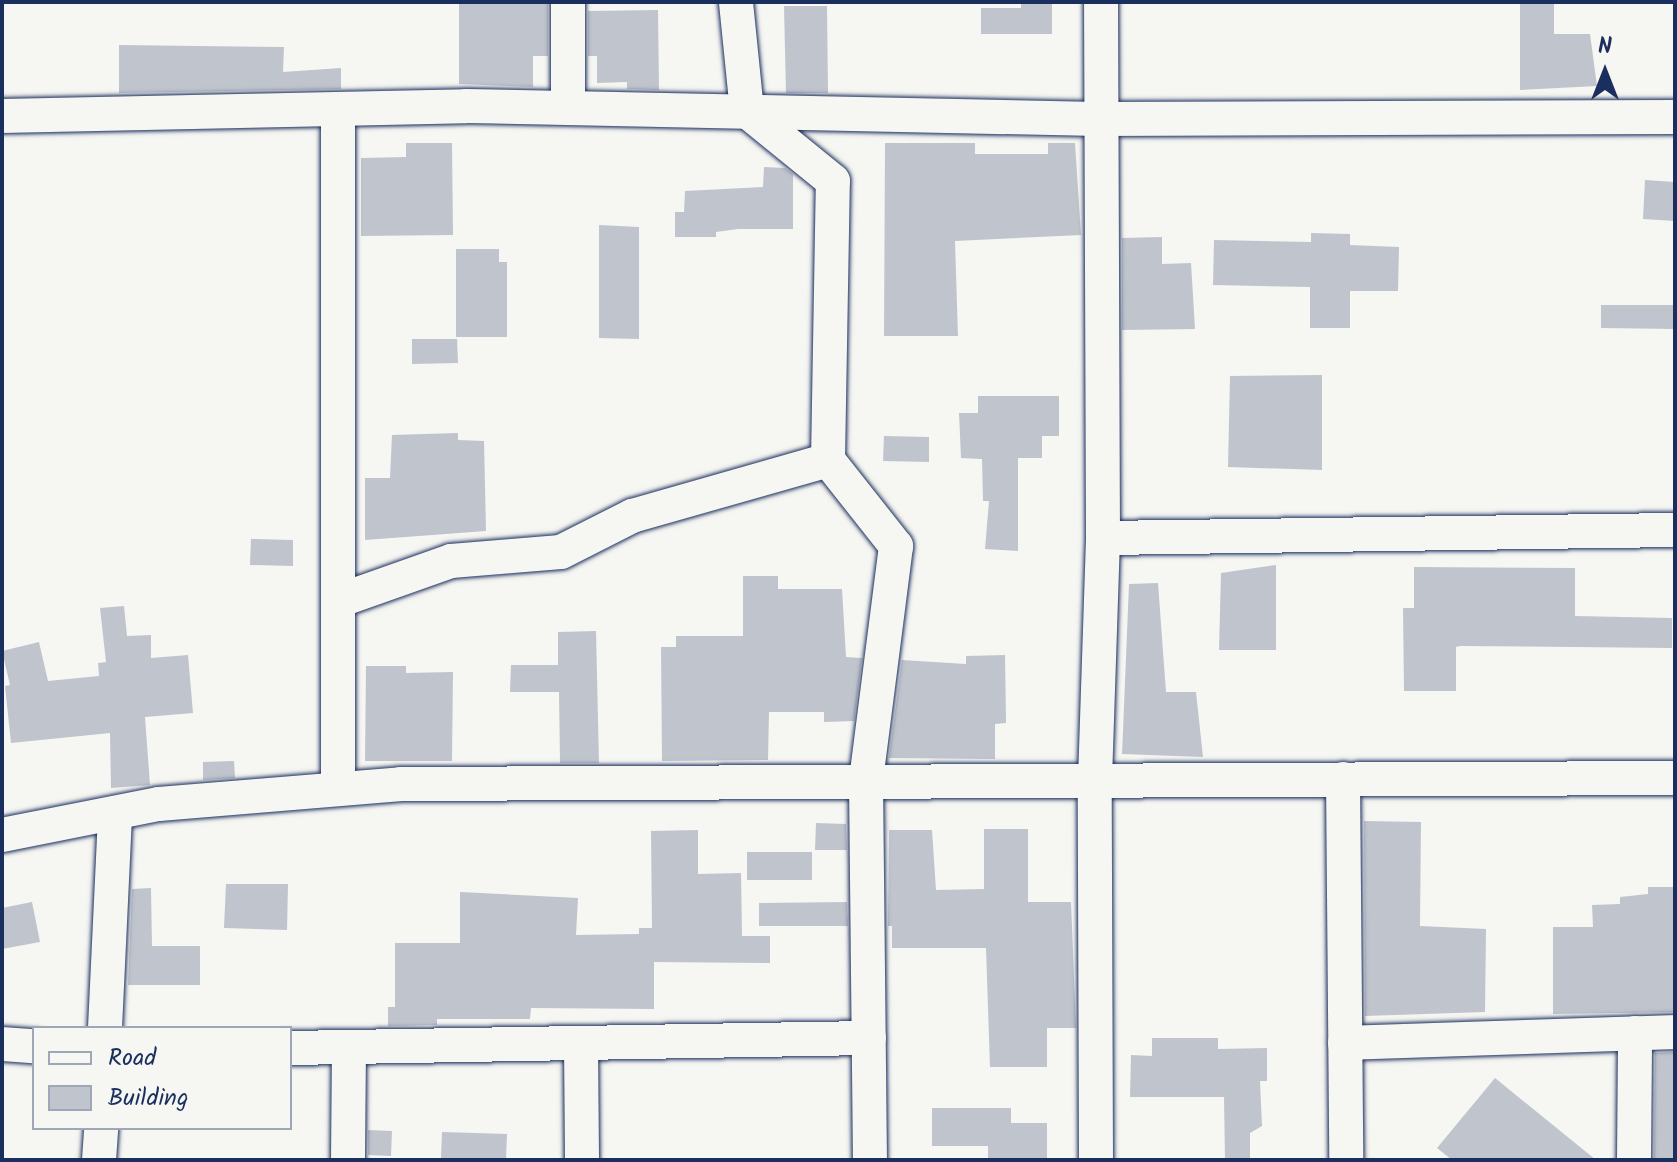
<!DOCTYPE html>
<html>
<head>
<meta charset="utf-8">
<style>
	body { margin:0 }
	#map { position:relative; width:1677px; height:1162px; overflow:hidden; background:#f6f6f2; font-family:Kalam,sans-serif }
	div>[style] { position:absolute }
	.building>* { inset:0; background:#c0c4cd }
	.roads { filter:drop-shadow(0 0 2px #1b2f5e) drop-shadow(0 0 2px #1b2f5e) }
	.minor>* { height:34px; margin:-17px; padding:0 17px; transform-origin:17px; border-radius:17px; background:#f6f6f2 }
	span { translate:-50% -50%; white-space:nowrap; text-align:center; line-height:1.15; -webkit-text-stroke:7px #f6f6f2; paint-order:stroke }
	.frame { position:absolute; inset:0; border:4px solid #1b2f5e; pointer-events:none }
	.legend { position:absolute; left:32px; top:1026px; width:260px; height:104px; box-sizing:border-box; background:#f6f6f2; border:2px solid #9ea6b7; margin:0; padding:10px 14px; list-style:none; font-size:24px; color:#1b2f5e }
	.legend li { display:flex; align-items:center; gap:16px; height:40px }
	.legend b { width:40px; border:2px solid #9ea6b7 }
	.north { position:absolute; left:1565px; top:32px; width:80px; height:80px; -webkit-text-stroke:6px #f6f6f2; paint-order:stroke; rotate:0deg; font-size:22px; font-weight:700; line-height:32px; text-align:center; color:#1b2f5e }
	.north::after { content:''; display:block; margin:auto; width:28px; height:36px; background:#1b2f5e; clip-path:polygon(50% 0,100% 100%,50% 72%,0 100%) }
</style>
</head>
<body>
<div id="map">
	<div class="building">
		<i style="clip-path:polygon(459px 2px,548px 2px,548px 56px,533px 56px,533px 87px,459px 84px)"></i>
		<i style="clip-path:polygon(1021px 2px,1052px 2px,1052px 34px,981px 34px,981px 8px,1021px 8px)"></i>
		<i style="clip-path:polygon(1520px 2px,1554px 2px,1554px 34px,1590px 34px,1597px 86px,1520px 90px)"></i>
		<i style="clip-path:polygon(784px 6px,827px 6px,828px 93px,786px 93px)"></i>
		<i style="clip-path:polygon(658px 10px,659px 90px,627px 89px,627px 82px,597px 83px,597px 56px,588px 56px,588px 11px)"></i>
		<i style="clip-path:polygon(119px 45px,284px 47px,283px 72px,341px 68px,341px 89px,119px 93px)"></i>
		<i style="clip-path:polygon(406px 143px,452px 143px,453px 235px,361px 236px,361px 158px,406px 157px)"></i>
		<i style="clip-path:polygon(885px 143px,975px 143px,975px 154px,1048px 154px,1048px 143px,1075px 143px,1081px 235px,955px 241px,958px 336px,884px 336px)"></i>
		<i style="clip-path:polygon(764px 167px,785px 168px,793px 174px,793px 229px,738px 229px,716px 232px,716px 237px,675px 237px,675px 212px,684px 212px,685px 191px,763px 187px)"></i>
		<i style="clip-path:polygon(1645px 180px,1675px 182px,1675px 221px,1643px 219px)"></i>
		<i style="clip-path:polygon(599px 225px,639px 227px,639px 339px,599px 338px)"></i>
		<i style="clip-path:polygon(1311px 233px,1350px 234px,1350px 245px,1399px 247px,1398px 291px,1350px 291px,1350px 328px,1310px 328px,1310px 287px,1213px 285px,1214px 240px,1311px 242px)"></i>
		<i style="clip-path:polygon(1162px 237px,1162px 264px,1191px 263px,1195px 329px,1122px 330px,1122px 238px)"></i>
		<i style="clip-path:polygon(456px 249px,499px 249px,499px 262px,507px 262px,507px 337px,456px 337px)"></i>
		<i style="clip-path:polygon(1601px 305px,1675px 305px,1675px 329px,1601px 328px)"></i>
		<i style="clip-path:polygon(412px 339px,457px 339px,458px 363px,412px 364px)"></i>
		<i style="clip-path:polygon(1322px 375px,1322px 470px,1228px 467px,1230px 376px)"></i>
		<i style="clip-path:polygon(978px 396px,1059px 396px,1059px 436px,1042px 436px,1042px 458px,1018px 458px,1018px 551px,985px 549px,989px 501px,983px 501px,982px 459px,961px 458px,959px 413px,978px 413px)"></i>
		<i style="clip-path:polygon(458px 433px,458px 440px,484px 441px,486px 531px,365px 540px,365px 478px,390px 478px,392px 435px)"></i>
		<i style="clip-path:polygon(884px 436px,929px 437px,929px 462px,883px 461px)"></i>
		<i style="clip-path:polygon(251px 539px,293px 540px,293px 566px,250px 565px)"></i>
		<i style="clip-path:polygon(1276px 565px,1276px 650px,1219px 650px,1221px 573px)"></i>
		<i style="clip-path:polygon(1414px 567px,1575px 568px,1575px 616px,1672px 618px,1672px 648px,1460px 646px,1456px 647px,1456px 691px,1404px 691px,1403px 608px,1414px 608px)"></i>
		<i style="clip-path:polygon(743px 576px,778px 576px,778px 589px,842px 589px,846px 657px,862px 658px,854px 721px,824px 722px,824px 712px,769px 712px,768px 760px,662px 761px,661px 647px,676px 647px,676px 636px,743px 636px)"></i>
		<i style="clip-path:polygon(1158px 583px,1166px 692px,1196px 692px,1203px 757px,1122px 754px,1129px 584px)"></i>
		<i style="clip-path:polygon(124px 606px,127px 636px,151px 635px,151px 658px,188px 655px,193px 713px,145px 717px,150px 785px,111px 788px,110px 733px,11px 743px,5px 686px,10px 685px,2px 651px,39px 642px,48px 681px,99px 676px,98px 663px,106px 662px,100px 608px)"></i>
		<i style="clip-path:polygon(596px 631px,599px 763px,560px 763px,559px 692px,510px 692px,511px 665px,558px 665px,558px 632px)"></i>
		<i style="clip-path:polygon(1005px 655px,1006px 723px,995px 724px,995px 759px,889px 758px,902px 660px,966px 664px,966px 656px)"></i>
		<i style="clip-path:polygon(366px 666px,406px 666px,406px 673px,453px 672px,452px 761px,365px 761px)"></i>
		<i style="clip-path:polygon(234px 761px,235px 778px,203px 780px,203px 762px)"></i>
		<i style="clip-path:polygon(1364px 821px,1421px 822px,1420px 926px,1486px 929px,1485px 1012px,1365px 1016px)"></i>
		<i style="clip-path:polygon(816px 823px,846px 824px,847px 850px,815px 850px)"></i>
		<i style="clip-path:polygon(984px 829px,1028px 829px,1028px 902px,1071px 902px,1076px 1028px,1047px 1028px,1047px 1067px,990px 1067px,986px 948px,892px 948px,892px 926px,888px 926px,889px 830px,932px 830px,936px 890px,984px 889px)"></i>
		<i style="clip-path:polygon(698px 830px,698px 874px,741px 873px,742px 936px,770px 936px,770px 963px,654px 962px,654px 1009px,531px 1008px,530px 1019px,437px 1019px,437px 1025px,388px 1026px,388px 1007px,395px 1007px,395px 943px,460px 943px,460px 892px,578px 898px,576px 935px,639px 934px,639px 928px,652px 928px,651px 831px)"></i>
		<i style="clip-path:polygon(747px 852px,812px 852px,812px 880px,747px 880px)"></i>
		<i style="clip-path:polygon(226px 884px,288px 884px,287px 930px,224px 928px)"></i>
		<i style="clip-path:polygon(1648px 887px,1674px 887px,1675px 1012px,1553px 1014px,1553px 927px,1593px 927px,1592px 905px,1620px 904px,1620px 897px,1648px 894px)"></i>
		<i style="clip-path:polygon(151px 888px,152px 946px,200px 946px,200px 985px,128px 985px,132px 889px)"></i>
		<i style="clip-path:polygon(32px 902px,40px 942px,2px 949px,2px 908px)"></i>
		<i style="clip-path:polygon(847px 902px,848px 926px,759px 926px,759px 903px)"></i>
		<i style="clip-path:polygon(1152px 1038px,1218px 1038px,1218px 1049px,1267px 1048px,1267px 1081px,1260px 1081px,1262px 1126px,1250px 1133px,1250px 1160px,1225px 1160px,1224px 1097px,1130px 1097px,1131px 1055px,1152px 1056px)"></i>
		<i style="clip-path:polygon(1675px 1052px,1675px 1160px,1654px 1160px,1655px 1053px)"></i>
		<i style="clip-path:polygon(1495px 1078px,1596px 1160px,1452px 1160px,1437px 1148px)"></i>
		<i style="clip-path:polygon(932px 1108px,1011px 1108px,1011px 1123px,1047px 1123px,1047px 1160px,988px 1160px,988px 1146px,932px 1146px)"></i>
		<i style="clip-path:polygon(368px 1130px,392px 1131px,391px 1156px,368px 1155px)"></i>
		<i style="clip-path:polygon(442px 1132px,507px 1134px,506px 1159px,441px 1158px)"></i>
	</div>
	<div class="roads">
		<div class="minor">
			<i style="left:568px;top:107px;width:105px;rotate:-90deg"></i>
			<i style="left:338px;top:109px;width:680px;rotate:90deg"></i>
			<i style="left:2px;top:116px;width:464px;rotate:-1.2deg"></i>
			<i style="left:466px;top:106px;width:632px;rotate:1.18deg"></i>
			<i style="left:1098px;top:119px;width:577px;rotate:-0.2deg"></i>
			<i style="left:828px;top:460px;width:110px;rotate:51.7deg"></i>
			<i style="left:896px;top:546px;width:237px;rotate:97.3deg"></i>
			<i style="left:866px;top:781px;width:379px;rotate:89.4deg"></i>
			<i style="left:1103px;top:538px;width:572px;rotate:-0.8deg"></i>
			<i style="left:338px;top:601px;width:120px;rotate:-19.5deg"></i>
			<i style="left:451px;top:561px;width:110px;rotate:-4.7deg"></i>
			<i style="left:561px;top:552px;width:80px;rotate:-26.9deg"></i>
			<i style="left:632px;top:516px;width:204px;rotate:-15.9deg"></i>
			<i style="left:828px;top:460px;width:279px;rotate:-89deg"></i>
			<i style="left:833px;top:181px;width:111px;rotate:-140.9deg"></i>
			<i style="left:747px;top:111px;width:110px;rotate:-95.8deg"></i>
			<i style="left:1343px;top:779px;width:381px;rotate:89.5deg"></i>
			<i style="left:2px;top:835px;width:160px;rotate:-11.2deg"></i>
			<i style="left:159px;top:804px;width:243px;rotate:-4.7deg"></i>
			<i style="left:401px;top:784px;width:1274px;rotate:-0.27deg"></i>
			<i style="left:105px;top:1028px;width:215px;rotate:-87.3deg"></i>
			<i style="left:581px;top:1043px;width:117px;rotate:89.5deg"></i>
			<i style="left:1345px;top:1043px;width:330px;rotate:-1.9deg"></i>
			<i style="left:2px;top:1044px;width:32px;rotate:4deg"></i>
			<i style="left:290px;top:1048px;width:579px;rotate:-0.99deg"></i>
			<i style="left:99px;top:1160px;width:32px;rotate:-86deg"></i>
			<i style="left:348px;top:1160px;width:113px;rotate:-89.5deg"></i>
			<i style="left:1096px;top:1160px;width:380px;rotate:-90.2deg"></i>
			<i style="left:1095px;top:780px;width:242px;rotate:-88.1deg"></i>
			<i style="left:1103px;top:538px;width:536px;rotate:-90.21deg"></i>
			<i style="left:1634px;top:1160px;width:127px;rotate:-89.5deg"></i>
		</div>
	</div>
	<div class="frame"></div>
	<ul class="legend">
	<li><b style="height:10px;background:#f6f6f2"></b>Road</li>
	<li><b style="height:22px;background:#c0c4cd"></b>Building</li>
	</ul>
	<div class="north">N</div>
</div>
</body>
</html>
